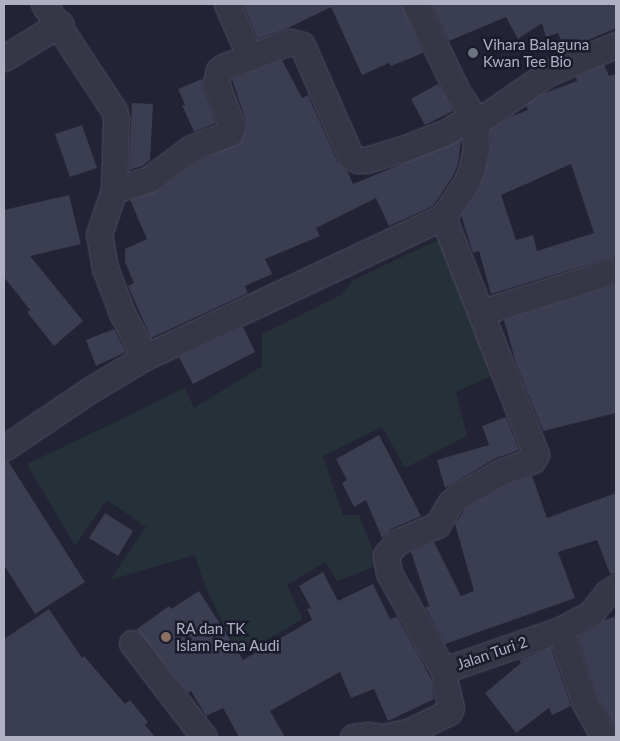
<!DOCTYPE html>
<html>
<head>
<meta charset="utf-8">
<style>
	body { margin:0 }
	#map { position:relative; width:620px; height:741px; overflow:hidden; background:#222335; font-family:Lato,sans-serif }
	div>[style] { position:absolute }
	.green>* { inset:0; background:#253038 }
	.building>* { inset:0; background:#3b3d53 }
	.roads { filter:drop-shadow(0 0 1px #4f5061) drop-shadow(0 0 1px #4f5061) }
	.minor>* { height:25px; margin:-12.5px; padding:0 12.5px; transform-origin:12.5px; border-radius:12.5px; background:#353646 }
	.dots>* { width:14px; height:14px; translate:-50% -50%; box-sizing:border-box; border:2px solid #1a1c2b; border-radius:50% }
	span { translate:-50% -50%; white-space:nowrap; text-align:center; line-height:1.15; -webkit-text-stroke:5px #1a1c2b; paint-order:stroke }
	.poi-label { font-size:15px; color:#afb0c3 }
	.left { translate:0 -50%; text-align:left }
	.street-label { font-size:15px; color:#afb0c3 }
	.frame { position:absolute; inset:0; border:5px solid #afb0c3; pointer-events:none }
</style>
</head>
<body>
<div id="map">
	<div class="green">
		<i style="clip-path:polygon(454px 232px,509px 368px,456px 392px,467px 436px,405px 468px,382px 427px,323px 456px,343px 515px,359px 515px,379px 565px,337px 581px,325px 562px,287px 585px,303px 619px,238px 656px,203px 581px,195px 555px,110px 580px,146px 527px,107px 500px,75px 546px,27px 464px,130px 415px,185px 387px,194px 408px,262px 366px,262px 334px,341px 295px,353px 280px)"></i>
	</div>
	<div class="building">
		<i style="clip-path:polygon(243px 4px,401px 4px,423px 53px,391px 66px,389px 63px,362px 75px,331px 7px,288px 28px,258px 39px)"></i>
		<i style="clip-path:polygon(431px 4px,616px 4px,616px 28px,565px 50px,558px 33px,546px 37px,542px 23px,518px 39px,506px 17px,449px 41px)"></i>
		<i style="clip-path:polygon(282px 60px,302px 98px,308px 95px,338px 163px,348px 172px,353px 184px,461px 140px,458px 164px,453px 176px,433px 206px,389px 226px,376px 198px,316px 228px,320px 236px,265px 259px,272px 274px,245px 286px,248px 293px,151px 338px,128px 286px,134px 283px,125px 262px,125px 249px,147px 239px,130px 200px,157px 191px,198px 161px,240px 143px,246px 130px,246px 122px,232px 79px)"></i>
		<i style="clip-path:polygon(evenodd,604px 65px,609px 76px,616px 74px,616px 256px,491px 294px,479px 251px,473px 253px,461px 215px,478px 191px,485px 173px,490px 151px,490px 130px,510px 117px,528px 110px,526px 105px,542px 94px,577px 81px,576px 77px,604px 65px,571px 164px,594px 233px,537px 251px,533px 235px,516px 240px,501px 195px,571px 164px)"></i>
		<i style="clip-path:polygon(202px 79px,203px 88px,216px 123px,194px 132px,182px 105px,185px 105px,178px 89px)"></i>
		<i style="clip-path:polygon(438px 84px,453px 111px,425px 125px,411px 99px)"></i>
		<i style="clip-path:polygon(132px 103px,153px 104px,150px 160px,142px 166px,129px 170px)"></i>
		<i style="clip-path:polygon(82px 125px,97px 168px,70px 177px,55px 134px)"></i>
		<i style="clip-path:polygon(69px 195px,81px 244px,30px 256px,83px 321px,54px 346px,27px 312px,30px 310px,4px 277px,4px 210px)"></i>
		<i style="clip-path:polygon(616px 285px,616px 413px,543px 431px,516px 363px,504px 320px)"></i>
		<i style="clip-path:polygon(243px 327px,255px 352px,193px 384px,179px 357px)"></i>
		<i style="clip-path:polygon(114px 329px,126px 352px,96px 366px,86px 340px)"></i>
		<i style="clip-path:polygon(506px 417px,519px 450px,496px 458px,445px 488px,437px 460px,489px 445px,482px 426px)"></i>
		<i style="clip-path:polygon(379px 435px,421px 516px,391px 529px,382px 538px,366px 500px,354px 507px,342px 483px,347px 480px,336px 459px)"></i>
		<i style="clip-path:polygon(8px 461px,85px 582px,35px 614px,4px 565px,4px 462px)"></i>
		<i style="clip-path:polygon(532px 476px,547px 518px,616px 493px,616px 573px,610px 574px,597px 540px,558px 552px,575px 598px,445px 644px,425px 607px,429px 606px,411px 552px,434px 542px,461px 596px,474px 591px,455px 524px,466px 508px,509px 484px)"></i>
		<i style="clip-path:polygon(105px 513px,133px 531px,118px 556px,89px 538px)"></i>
		<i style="clip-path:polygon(323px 572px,338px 601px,373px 584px,390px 619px,397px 617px,418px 654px,431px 679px,434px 699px,388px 721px,374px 689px,351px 698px,340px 672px,270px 711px,285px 737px,239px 737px,223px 708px,206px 716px,191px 691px,188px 693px,137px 629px,169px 606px,171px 609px,199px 591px,243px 660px,312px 620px,307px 609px,311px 608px,299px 586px)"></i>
		<i style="clip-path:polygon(49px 609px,82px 658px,84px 656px,125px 704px,130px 700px,148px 722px,145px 725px,155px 737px,4px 737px,4px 639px)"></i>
		<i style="clip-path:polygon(616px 616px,616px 729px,598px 697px,578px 637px,597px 627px,604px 620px)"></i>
		<i style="clip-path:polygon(551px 648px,571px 706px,552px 715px,549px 708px,516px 733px,485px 693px,521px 663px,519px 660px)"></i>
	</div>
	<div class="roads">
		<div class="minor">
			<i style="left:44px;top:4px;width:127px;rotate:56.6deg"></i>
			<i style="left:114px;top:110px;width:9px;rotate:77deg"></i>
			<i style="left:116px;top:119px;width:71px;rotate:91.6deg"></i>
			<i style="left:114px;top:190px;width:46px;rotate:108.8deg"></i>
			<i style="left:99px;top:234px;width:35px;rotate:80deg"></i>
			<i style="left:105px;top:268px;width:48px;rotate:69.3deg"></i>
			<i style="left:122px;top:313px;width:50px;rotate:62.4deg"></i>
			<i style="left:227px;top:4px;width:58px;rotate:66.5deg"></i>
			<i style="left:415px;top:4px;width:97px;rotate:64.2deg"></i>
			<i style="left:457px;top:91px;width:37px;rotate:57deg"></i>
			<i style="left:4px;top:58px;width:66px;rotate:-31.3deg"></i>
			<i style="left:114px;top:190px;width:37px;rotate:-17deg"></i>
			<i style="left:149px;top:179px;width:52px;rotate:-36.4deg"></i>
			<i style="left:191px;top:148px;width:42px;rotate:-21deg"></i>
			<i style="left:230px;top:133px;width:7px;rotate:-74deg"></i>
			<i style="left:232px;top:126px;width:46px;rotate:-110.4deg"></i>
			<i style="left:216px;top:83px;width:13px;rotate:-77deg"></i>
			<i style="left:219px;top:70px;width:7px;rotate:-34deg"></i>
			<i style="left:225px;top:66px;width:69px;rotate:-20.3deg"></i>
			<i style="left:290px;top:42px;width:12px;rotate:14deg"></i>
			<i style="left:302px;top:45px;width:122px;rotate:66.4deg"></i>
			<i style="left:351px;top:157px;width:8px;rotate:23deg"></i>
			<i style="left:358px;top:160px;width:8px"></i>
			<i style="left:366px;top:160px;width:39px;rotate:-17deg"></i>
			<i style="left:403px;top:149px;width:44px;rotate:-21.3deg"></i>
			<i style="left:444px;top:133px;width:34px;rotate:-30deg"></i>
			<i style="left:443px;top:217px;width:255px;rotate:68.6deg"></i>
			<i style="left:536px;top:454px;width:7px;rotate:117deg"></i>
			<i style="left:533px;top:460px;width:32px;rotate:160deg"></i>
			<i style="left:503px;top:471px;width:51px;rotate:150.9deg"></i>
			<i style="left:458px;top:496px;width:9px;rotate:139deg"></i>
			<i style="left:451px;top:502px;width:27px;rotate:121deg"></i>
			<i style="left:437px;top:525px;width:43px;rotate:157deg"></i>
			<i style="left:397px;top:542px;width:17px;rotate:130deg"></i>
			<i style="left:386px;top:555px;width:18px;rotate:81deg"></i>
			<i style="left:389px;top:573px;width:115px;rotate:60.8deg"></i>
			<i style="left:482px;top:312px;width:140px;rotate:-17.4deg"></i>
			<i style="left:4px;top:448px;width:104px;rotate:-34deg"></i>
			<i style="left:90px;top:390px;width:64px;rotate:-31deg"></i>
			<i style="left:145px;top:357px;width:329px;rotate:-25.2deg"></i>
			<i style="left:443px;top:217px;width:41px;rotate:-55.9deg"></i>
			<i style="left:466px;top:183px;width:16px;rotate:-68deg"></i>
			<i style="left:472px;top:168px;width:20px;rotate:-79deg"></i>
			<i style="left:476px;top:148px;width:10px;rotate:-96deg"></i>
			<i style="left:475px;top:138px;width:16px;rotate:-83deg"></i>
			<i style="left:477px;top:122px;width:86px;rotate:-34.6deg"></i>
			<i style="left:548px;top:73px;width:74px;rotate:-22.4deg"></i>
			<i style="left:560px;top:630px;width:77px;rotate:71.1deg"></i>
			<i style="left:585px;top:703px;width:39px;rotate:61deg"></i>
			<i style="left:132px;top:643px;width:118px;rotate:52.5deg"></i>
			<i style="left:353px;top:737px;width:14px;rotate:-8deg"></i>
			<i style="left:367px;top:735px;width:16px;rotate:7deg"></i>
			<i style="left:385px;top:737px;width:26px;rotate:-13deg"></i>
			<i style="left:410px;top:731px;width:43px;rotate:-26deg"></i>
			<i style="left:449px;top:712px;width:4px;rotate:-63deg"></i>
			<i style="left:451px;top:708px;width:28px;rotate:-103deg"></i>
			<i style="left:445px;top:681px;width:8px;rotate:-90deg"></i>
			<i style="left:445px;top:673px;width:7px;rotate:-45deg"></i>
			<i style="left:450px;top:668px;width:116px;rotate:-19.1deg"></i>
			<i style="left:560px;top:630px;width:34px;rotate:-28deg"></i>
			<i style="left:590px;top:614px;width:27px;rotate:-51deg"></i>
			<i style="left:607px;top:593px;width:11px;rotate:-34deg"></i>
		</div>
	</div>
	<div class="dots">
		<i style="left:473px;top:53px;background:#6b7280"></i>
		<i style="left:166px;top:637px;background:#8d6e63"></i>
	</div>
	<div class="poi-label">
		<span class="left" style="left:483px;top:53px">Vihara Balaguna<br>Kwan Tee Bio</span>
		<span class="left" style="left:176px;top:637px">RA dan TK<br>Islam Pena Audi</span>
	</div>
	<div class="street-label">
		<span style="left:492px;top:653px;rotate:-19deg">Jalan Turi 2</span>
	</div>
	<div class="frame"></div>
</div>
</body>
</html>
